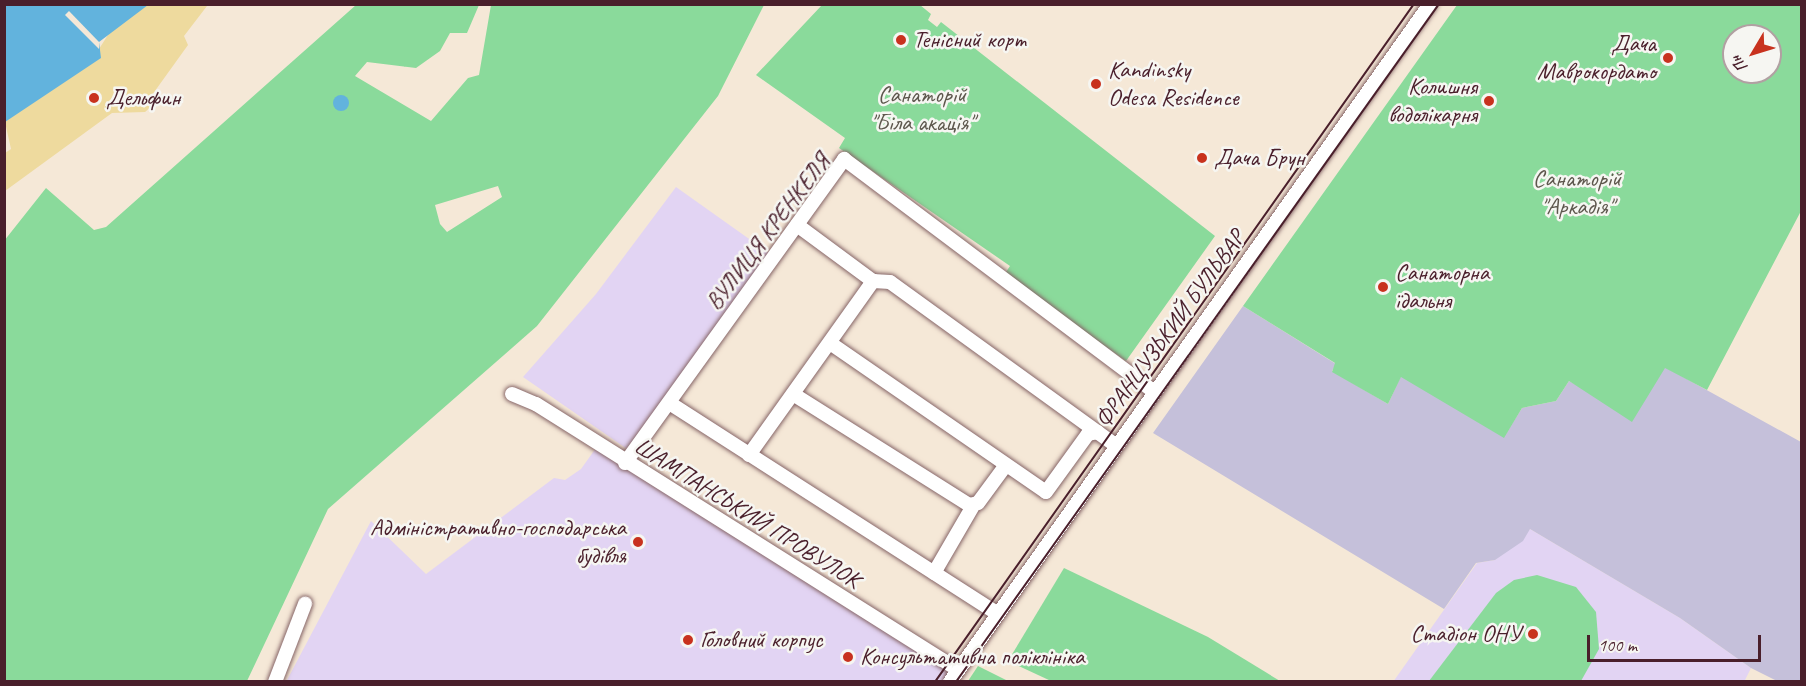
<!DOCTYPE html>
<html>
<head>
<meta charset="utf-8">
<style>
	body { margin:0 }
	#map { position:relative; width:1806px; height:686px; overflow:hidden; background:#f5e8d7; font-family:Caveat,sans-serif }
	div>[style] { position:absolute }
	.built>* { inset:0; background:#e2d4f3 }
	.industrial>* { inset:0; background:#c5c0da }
	.green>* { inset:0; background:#8ada9b }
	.sand>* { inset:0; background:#eeda9e }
	.water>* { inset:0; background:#62b3dd }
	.round { border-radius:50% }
	.pier>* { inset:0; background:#f5e8d7 }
	.roads { filter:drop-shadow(0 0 2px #866567) drop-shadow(0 0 2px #866567) }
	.minor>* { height:14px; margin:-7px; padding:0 7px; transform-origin:7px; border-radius:7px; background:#fff }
	.tram>* { height:1.5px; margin:-0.75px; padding:0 0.75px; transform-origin:0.75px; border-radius:0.75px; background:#4a1f2b }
	.dots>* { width:16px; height:16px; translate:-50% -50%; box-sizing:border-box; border:3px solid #f6f6f2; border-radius:50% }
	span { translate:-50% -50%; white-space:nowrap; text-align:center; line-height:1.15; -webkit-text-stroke:5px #f6f6f2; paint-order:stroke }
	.poi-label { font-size:24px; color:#4a1f2b }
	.left { translate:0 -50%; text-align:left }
	.right { translate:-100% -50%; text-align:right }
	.park-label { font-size:24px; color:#5d574d }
	.street-label { font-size:24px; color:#4a1f2b }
	.frame { position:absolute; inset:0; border:6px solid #4a1f2b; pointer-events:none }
	.north { position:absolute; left:1722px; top:24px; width:60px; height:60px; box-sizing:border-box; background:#f6f6f2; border:2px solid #b1a0a2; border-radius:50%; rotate:232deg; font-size:16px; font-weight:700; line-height:24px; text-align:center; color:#4a1f2b }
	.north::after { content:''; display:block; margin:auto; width:21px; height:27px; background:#c8321e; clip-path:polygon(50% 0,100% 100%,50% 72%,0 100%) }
	.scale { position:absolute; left:1587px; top:635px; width:174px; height:27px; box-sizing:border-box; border:3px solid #4a1f2b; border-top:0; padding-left:8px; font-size:18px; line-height:21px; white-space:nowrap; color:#4a1f2b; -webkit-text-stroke:4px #f6f6f2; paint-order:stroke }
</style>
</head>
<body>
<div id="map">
	<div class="built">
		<i style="clip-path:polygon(676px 187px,769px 253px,627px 449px,523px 377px,596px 294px)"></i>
		<i style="clip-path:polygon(596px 448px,952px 671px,944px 682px,286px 682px,371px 521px,426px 574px,554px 478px,565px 480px,581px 469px)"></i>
		<i style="clip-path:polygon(1530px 529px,1680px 618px,1751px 668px,1744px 682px,1393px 682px,1477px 563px,1495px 560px)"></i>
	</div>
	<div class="industrial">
		<i style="clip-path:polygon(1243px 306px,1336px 364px,1332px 371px,1388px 404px,1401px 376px,1504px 437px,1522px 408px,1556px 401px,1569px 381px,1587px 391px,1665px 367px,1801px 442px,1801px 681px,1777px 681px,1751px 668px,1680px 618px,1530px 529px,1523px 541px,1495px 560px,1476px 563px,1444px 609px,1153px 433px)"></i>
	</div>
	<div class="green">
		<i style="clip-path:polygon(evenodd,356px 5px,479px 5px,467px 33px,450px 33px,440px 51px,416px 68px,367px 62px,355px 76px,431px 121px,468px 78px,479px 75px,491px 5px,764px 5px,718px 96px,537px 326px,328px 509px,247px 681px,5px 681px,4px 241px,46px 188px,94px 230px,106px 227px,356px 5px,498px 186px,502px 197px,447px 232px,440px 224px,435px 205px,498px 186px)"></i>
		<i style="clip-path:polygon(822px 5px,920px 5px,931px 14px,928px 20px,937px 27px,941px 22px,1215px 236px,1126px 361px,1004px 275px,1010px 266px,839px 148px,845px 138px,756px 75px)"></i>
		<i style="clip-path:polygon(evenodd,1457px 5px,1801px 5px,1801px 211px,1707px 390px,1665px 368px,1632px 422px,1569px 381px,1556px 401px,1522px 408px,1504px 438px,1401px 377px,1388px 404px,1332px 372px,1335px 363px,1243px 306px,1457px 5px,1734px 36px,1770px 36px,1770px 72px,1734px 72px,1734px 36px)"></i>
		<i style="clip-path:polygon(1064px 568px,1208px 637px,1280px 681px,1051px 681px,1008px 661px)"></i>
		<i style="clip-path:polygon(1537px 575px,1576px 587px,1596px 612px,1599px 649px,1581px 681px,1429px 681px,1496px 593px,1514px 580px)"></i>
		<i style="clip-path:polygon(978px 666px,1008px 681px,968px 681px)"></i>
	</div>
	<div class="sand">
		<i style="clip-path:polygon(148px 5px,207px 6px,184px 36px,188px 45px,147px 102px,152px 106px,145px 112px,112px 113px,5px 191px,5px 153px,11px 149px,5px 122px,99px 49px,113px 27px)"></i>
	</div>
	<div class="water">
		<i style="clip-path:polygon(5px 5px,148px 5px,99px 42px,101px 58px,5px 122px)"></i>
		<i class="round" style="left:333px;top:95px;width:16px;height:16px"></i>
	</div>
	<div class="pier">
		<i style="clip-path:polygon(69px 11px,99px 42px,99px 49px,65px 15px)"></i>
	</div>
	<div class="roads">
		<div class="minor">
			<i style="left:797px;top:225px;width:94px;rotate:36.4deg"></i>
			<i style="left:873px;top:281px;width:17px;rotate:3deg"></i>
			<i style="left:890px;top:282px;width:278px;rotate:35.9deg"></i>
			<i style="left:830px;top:343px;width:262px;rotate:34.6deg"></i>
			<i style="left:1046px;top:492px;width:72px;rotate:-54.1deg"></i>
			<i style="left:1088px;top:434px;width:10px;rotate:-11deg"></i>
			<i style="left:512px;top:394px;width:26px;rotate:23deg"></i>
			<i style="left:536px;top:404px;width:499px;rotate:32.2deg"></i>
			<i style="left:793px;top:394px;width:208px;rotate:32.2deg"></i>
			<i style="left:969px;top:505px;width:9px;rotate:-13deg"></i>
			<i style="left:978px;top:503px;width:47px;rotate:-53.6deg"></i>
			<i style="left:671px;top:404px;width:385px;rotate:32.7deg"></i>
			<i style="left:749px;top:455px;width:214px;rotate:-54.5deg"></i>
			<i style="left:625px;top:463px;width:375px;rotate:-54.2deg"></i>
			<i style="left:844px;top:159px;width:388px;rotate:36.9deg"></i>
			<i style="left:934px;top:573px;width:78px;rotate:-59.8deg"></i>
			<i style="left:275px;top:682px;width:84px;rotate:-69deg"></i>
			<i style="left:950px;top:682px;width:831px;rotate:-54.7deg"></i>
		</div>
	</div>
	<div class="tram">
		<i style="left:935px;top:682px;width:830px;rotate:-54.76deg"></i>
		<i style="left:956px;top:682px;width:832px;rotate:-54.53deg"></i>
	</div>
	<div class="dots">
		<i style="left:901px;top:40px;background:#c8321e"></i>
		<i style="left:1668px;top:58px;background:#c8321e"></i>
		<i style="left:1096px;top:84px;background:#c8321e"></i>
		<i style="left:94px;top:98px;background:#c8321e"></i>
		<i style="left:1489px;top:101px;background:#c8321e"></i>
		<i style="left:1202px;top:158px;background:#c8321e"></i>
		<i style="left:1383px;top:287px;background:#c8321e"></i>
		<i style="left:638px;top:542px;background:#c8321e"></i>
		<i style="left:1533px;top:634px;background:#c8321e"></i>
		<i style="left:688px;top:640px;background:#c8321e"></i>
		<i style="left:848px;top:657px;background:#c8321e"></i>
	</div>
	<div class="poi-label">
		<span class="left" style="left:913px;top:40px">Тенісний корт</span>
		<span class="right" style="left:1656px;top:58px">Дача<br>Маврокордато</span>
		<span class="left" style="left:1108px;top:84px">Kandinsky<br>Odesa Residence</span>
		<span class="right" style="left:1477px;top:101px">Колишня<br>водолікарня</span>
		<span class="left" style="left:106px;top:98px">Дельфин</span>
		<span class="left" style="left:1214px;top:158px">Дача Брун</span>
		<span class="left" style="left:1395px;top:287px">Санаторна<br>їдальня</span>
		<span class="right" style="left:626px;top:542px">Адміністративно-господарська<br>будівля</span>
		<span class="right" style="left:1521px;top:634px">Стадіон ОНУ</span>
		<span class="left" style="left:700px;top:640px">Головний корпус</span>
		<span class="left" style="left:860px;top:657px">Консультативна поліклініка</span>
	</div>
	<div class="park-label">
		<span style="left:922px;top:109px">Санаторій<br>"Біла акація"</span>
		<span style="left:1577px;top:193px">Санаторій<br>"Аркадія"</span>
	</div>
	<div class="street-label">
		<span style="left:768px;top:232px;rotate:-53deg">ВУЛИЦЯ КРЕНКЕЛЯ</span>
		<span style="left:1170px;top:329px;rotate:-54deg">ФРАНЦУЗЬКИЙ БУЛЬВАР</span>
		<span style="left:747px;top:513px;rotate:32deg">ШАМПАНСЬКИЙ ПРОВУЛОК</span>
	</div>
	<div class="frame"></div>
	<div class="north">Пн</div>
	<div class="scale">100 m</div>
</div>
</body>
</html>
